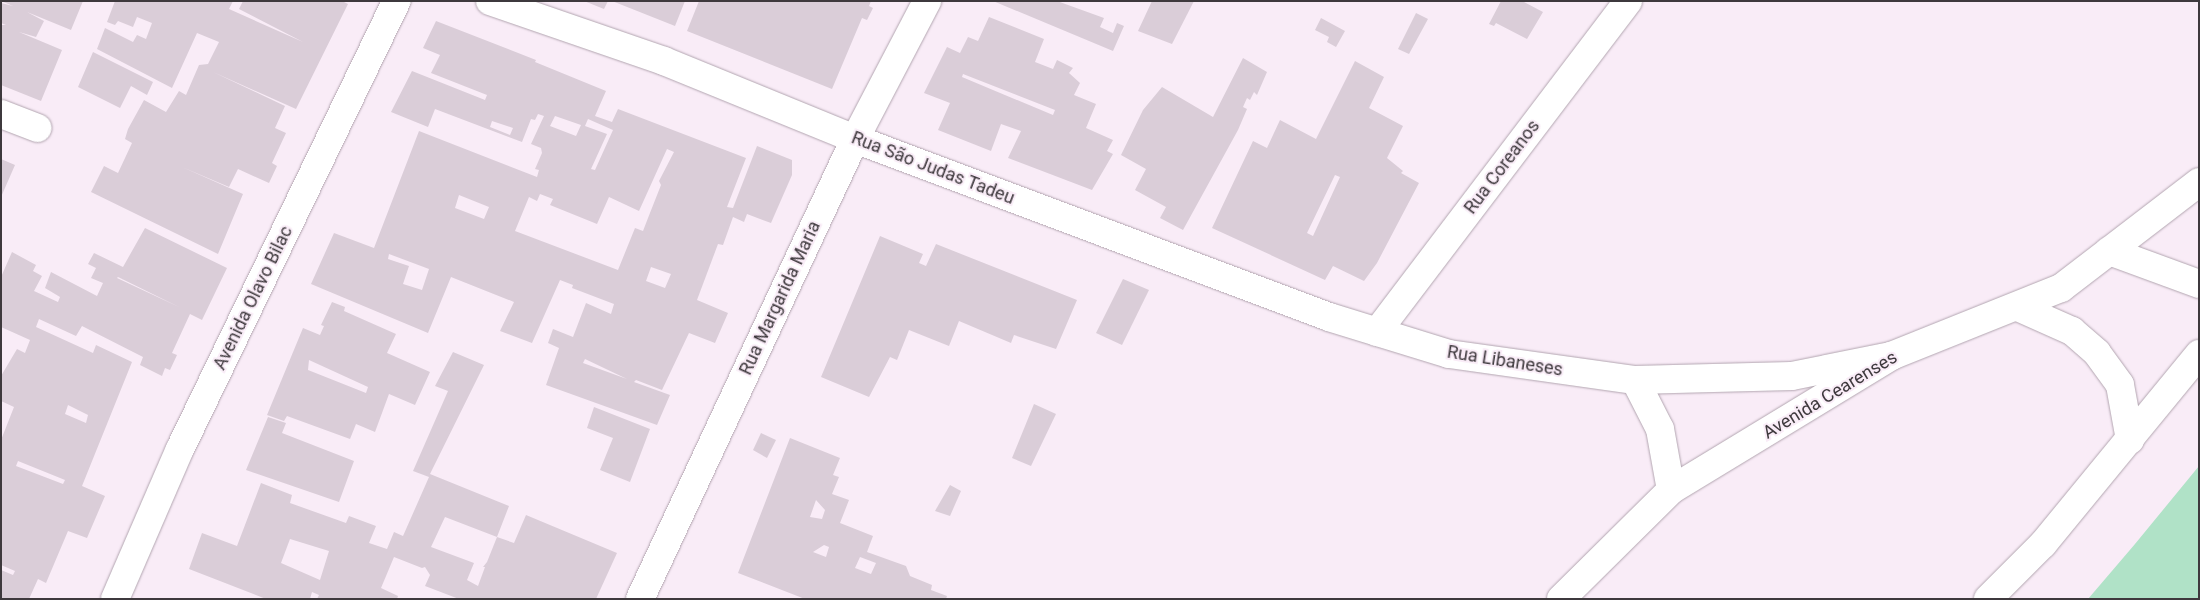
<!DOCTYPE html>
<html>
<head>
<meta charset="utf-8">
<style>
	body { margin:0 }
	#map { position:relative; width:2200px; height:600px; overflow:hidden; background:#f9ecf7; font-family:Roboto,sans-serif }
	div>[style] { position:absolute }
	.green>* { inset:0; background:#b0e2c7 }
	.building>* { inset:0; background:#dacdd8 }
	.roads { filter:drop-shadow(0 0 1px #b2a5b0) drop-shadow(0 0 1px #b2a5b0) }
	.minor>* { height:28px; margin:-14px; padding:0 14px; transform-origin:14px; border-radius:14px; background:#fff }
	span { translate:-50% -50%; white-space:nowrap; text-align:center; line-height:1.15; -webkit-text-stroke:4px #f9ecf7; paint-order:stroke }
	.street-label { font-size:18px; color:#3e393d }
	.frame { position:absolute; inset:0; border:2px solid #3e393d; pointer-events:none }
</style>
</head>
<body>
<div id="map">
	<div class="green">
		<i style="clip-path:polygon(2199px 466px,2199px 599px,2088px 599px,2135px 544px)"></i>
	</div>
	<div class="building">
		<i style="clip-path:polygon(1px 1px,83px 1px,71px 30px,27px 12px,44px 21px,36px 37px,19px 32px,62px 50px,41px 101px,1px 85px,1px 25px,6px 25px,1px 23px,1px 3px,13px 6px)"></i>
		<i style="clip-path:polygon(115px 1px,233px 1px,229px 9px,303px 42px,239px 9px,243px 1px,342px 1px,348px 4px,296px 109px,213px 72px,285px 106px,275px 128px,286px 133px,272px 163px,277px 166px,269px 183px,238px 169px,229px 187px,182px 167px,243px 194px,218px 254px,91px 192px,104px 166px,118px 173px,132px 143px,125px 139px,128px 129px,144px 100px,166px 112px,179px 91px,186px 95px,199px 65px,208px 64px,219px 42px,197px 33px,172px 88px,97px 49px,105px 28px,133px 42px,137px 35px,146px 39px,152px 23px,137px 17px,133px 27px,118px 21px,115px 25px,107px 22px)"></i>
		<i style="clip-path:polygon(584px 1px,608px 1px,604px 9px)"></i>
		<i style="clip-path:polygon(612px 1px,685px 1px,675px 26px)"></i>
		<i style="clip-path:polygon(699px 1px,871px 1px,869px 6px,873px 8px,867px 20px,862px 18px,832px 89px,687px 31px)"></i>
		<i style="clip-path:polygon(993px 1px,1057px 1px,1104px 18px,1100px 27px,1113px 33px,1117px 23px,1124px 26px,1113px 51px)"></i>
		<i style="clip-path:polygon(1152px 1px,1194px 1px,1172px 44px,1138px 31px)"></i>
		<i style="clip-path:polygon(1501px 1px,1522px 1px,1543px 12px,1527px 39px,1496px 23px,1494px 26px,1489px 24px)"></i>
		<i style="clip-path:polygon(1416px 13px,1428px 19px,1409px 54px,1398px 49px)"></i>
		<i style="clip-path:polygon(evenodd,989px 17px,1044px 39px,1035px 62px,1053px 69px,1057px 60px,1073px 68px,1069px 73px,1080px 83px,1074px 95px,1096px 104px,1086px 128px,1113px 140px,1107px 151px,1113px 154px,1092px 190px,1008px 158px,1021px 131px,1001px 124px,991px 151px,938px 130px,950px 103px,924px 93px,947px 47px,960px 53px,968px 37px,978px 41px,989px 17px,963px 74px,1055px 110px,1053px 115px,962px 77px,963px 74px)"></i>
		<i style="clip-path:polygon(1321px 18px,1345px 31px,1336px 47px,1327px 42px,1329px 37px,1315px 30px)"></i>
		<i style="clip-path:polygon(evenodd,436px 21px,536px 60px,535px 62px,606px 91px,595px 116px,612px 122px,618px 109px,746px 158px,727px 207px,733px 208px,757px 146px,792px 160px,792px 175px,771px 223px,747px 214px,744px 222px,733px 217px,723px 245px,718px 244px,697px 300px,728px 313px,715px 343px,689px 333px,662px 390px,636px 380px,634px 382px,670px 395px,657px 425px,546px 385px,559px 348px,548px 343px,553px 329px,573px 337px,586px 303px,611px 314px,614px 304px,572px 288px,573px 285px,560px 280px,532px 343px,500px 331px,514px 302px,451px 277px,428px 333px,311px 284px,334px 233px,374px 248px,419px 131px,537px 177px,539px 170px,535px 169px,542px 153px,541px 148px,531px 144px,544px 116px,538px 114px,535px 120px,531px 119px,522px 142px,435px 109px,428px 127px,391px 112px,412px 71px,485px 100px,487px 95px,431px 73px,440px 55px,423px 48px,436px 21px,555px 116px,581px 125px,576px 136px,550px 126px,555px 116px,436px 21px,588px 119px,613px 130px,595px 170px,591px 169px,607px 134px,585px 126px,588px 119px,436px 21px,492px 121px,513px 128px,510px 135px,490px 127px,492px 121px,436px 21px,667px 149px,674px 152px,659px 181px,661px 185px,648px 218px,643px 231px,635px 228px,618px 270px,515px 231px,529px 197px,537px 201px,540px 194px,553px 199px,550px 205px,597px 224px,609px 197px,639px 211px,667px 149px,436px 21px,459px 195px,489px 207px,484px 219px,455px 208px,459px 195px,436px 21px,389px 254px,429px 269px,422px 290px,403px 284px,409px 266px,388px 259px,389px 254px,436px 21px,651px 267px,671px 274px,665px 288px,646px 281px,651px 267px,436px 21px,585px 359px,627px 379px,583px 363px,585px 359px)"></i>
		<i style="clip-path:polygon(93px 52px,153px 82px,147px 95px,131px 86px,120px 108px,78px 87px)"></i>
		<i style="clip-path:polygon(1243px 58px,1267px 72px,1257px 95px,1254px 92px,1250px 100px,1247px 98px,1243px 107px,1247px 109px,1238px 130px,1183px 230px,1160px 218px,1166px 207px,1135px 190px,1146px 169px,1121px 155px,1143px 110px,1162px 87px,1213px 117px)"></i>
		<i style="clip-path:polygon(evenodd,1355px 61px,1384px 77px,1369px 108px,1403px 126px,1387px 158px,1403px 171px,1401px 173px,1419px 183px,1377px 263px,1364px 281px,1333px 266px,1325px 280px,1212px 228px,1253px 141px,1267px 148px,1280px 120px,1316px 139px,1355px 61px,1335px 175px,1340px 177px,1313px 236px,1307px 233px,1335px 175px)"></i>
		<i style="clip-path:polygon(1px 159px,15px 165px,1px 197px)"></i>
		<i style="clip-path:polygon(evenodd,145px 228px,227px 268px,202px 320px,190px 314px,172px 353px,177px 355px,170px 370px,165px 368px,162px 376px,140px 365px,143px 357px,82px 326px,76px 336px,39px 319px,36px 327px,93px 353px,96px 345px,132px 362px,82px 486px,105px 496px,87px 538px,68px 531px,46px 583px,38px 579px,29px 599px,1px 599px,1px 570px,13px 575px,15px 571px,1px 565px,1px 440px,14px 407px,1px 401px,1px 376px,17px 349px,25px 353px,30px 340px,1px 327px,1px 277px,12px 252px,36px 265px,33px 271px,42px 276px,34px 291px,58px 302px,60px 297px,45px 288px,51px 272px,97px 296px,103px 283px,91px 278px,96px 268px,88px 264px,94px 253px,123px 267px,145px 228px,118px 277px,179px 307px,117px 278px,118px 277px,145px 228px,68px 405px,88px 415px,86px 423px,65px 414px,68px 405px,145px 228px,18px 461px,65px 480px,63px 484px,16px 466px,18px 461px)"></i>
		<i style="clip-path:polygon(880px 236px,923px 254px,919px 263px,926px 266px,936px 244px,1077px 300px,1056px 349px,1014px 335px,1011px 343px,959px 321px,949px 346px,909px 330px,897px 360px,890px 357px,869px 397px,821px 377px)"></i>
		<i style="clip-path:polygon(1123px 279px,1149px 290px,1122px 345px,1096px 333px)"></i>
		<i style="clip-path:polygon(evenodd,332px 302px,345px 307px,344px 311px,396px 334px,387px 353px,430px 372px,415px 405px,389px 394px,375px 432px,356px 424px,350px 439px,287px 416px,284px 421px,267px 415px,303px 328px,320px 335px,324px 326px,321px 325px,332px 302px,309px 360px,368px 387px,366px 393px,308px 370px,309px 360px)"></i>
		<i style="clip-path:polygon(evenodd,453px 352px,484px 365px,430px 474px,509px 506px,497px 537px,445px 517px,431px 547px,474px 563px,467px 580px,478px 586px,485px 567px,483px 567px,487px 562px,497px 537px,514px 543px,526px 515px,617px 553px,596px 599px,459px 599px,425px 586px,430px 575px,425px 567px,422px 568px,394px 557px,381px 588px,398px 596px,397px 599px,317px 599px,319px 595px,312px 592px,310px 599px,266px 599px,189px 569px,202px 533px,237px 546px,261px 483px,292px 495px,290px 503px,346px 523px,349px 516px,376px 526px,369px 543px,387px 549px,394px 532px,403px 536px,429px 477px,413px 471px,448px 391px,435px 386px,453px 352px,290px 539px,329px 551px,320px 580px,281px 563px,290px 539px)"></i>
		<i style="clip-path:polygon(1034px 404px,1056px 414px,1031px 466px,1012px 458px)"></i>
		<i style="clip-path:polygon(594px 407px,650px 429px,630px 482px,600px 470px,613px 438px,587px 428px)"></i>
		<i style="clip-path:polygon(268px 417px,286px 423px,282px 433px,354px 461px,339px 502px,246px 470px)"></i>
		<i style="clip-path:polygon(761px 433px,776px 440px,767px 458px,753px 450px)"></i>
		<i style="clip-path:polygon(evenodd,790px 438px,840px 458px,833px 475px,839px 477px,832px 494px,849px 500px,840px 523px,873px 536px,867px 552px,906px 566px,910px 576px,932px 585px,931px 590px,947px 596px,946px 599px,805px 599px,738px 573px,790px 438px,816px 500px,825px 510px,822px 519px,810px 517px,816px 500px,790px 438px,824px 545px,829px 547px,826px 557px,813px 552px,824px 545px,790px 438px,860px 557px,876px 563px,871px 574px,855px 568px,860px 557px)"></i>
		<i style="clip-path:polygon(950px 485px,961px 491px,950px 516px,935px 511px)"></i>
	</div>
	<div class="roads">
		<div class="minor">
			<i style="left:490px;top:1px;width:184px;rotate:19deg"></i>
			<i style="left:664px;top:61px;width:206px;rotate:22.2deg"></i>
			<i style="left:855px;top:139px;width:506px;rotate:20.58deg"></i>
			<i style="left:1329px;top:317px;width:126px;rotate:17.1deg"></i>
			<i style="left:1449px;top:354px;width:188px;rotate:8deg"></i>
			<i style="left:1635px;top:380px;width:157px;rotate:-1.5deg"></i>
			<i style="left:1792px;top:376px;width:101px;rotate:-11.4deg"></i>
			<i style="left:1px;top:114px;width:39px;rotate:21deg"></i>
			<i style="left:2109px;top:251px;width:96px;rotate:20.1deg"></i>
			<i style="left:2020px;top:308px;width:57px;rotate:23.9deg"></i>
			<i style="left:2072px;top:331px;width:33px;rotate:41deg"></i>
			<i style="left:2097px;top:353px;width:39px;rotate:54deg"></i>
			<i style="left:2120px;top:385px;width:56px;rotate:79.7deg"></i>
			<i style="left:1377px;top:332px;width:415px;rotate:-52.8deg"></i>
			<i style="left:1635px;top:380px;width:55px;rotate:63deg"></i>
			<i style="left:1660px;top:429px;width:62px;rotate:79.8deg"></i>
			<i style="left:115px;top:599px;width:163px;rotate:-66.6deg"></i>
			<i style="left:180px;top:449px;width:498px;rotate:-64.2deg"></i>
			<i style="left:640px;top:599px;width:508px;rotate:-64.95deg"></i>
			<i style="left:855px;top:139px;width:156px;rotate:-62.4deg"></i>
			<i style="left:1561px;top:599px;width:155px;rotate:-44.7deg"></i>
			<i style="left:1671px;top:490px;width:258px;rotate:-31.3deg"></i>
			<i style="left:1891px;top:356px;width:183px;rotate:-21.8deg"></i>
			<i style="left:2061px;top:288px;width:174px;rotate:-37.5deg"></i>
			<i style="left:1988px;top:599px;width:78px;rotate:-45deg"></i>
			<i style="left:2043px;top:544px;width:246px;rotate:-50.6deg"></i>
		</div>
	</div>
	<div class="street-label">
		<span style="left:1502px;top:167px;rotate:-53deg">Rua Coreanos</span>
		<span style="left:933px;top:168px;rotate:21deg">Rua São Judas Tadeu</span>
		<span style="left:253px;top:298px;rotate:-64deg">Avenida Olavo Bilac</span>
		<span style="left:780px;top:298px;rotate:-65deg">Rua Margarida Maria</span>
		<span style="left:1505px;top:361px;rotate:9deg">Rua Libaneses</span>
		<span style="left:1830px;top:395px;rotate:-31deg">Avenida Cearenses</span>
	</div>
	<div class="frame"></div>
</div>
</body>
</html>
